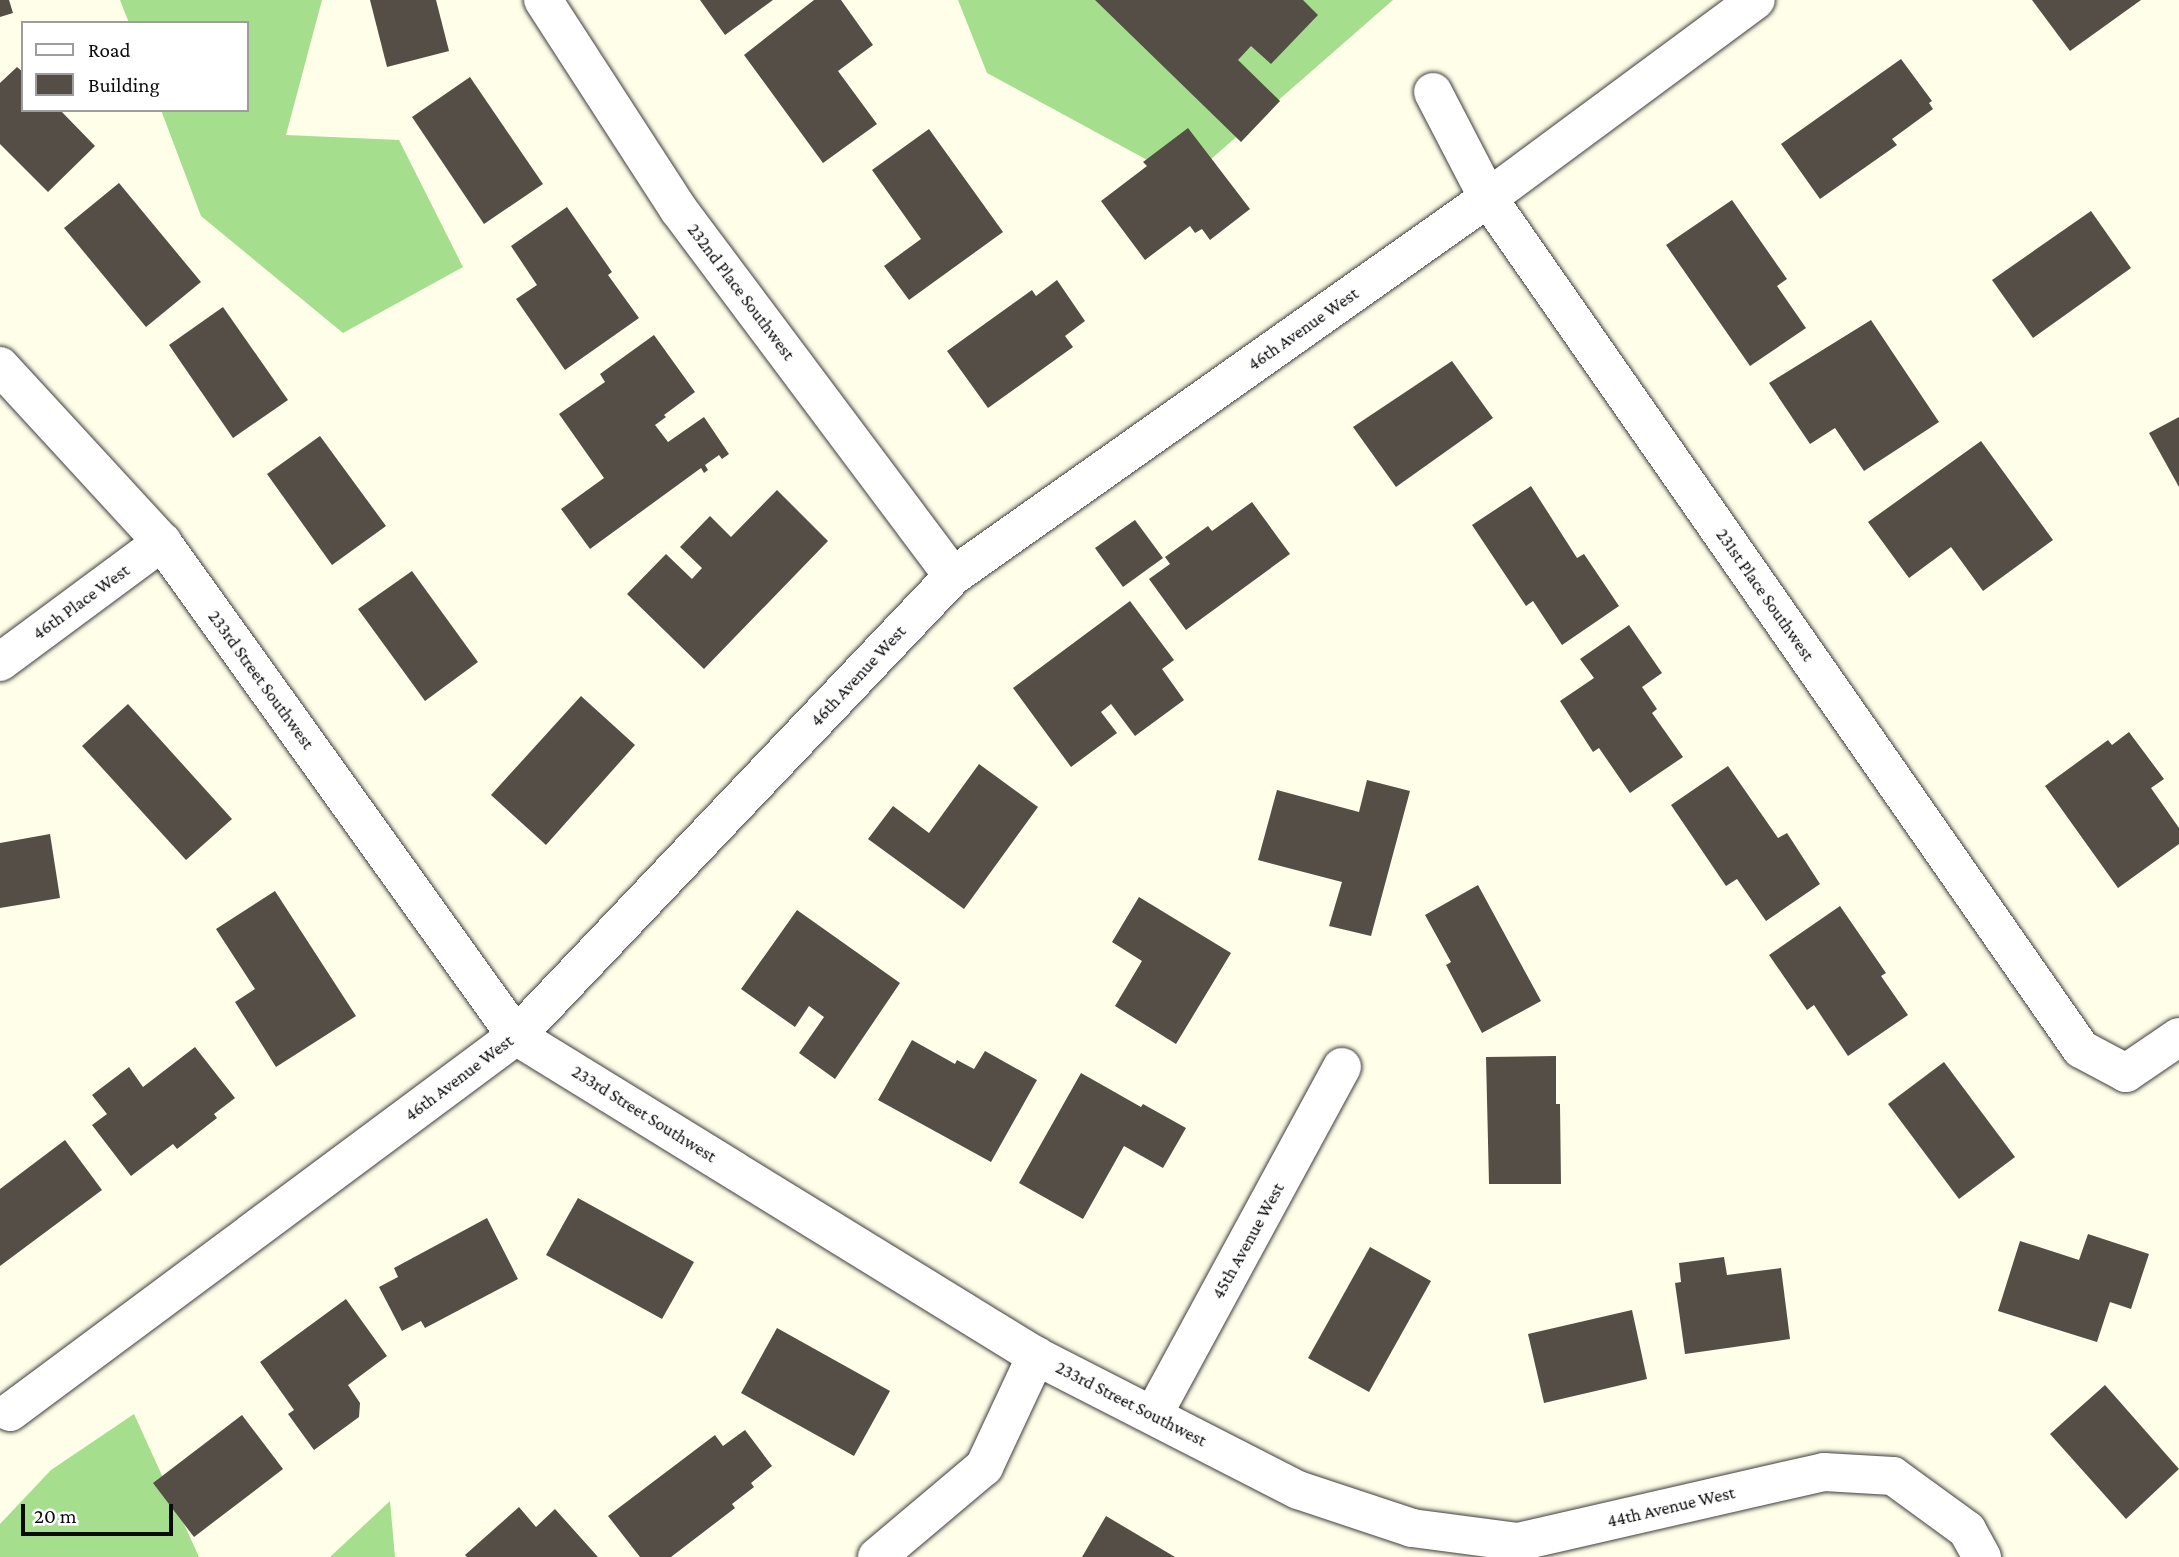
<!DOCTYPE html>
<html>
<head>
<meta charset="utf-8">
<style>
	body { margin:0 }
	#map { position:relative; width:2179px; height:1557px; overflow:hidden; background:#fffee8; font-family:"Crimson Pro",serif }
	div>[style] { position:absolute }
	.forest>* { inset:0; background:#a5de8d }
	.building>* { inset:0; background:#544e46 }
	.roads { filter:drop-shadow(0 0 2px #3e3e3e) drop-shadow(0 0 2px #3e3e3e) }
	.street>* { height:38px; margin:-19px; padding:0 19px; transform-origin:19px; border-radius:19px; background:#fff }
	span { translate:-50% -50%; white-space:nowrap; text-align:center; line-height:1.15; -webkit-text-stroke:7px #fff; paint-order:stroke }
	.street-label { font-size:18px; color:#0b0b0b }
	.legend { position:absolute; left:21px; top:21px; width:228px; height:91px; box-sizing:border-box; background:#fff; border:2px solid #9d9d9d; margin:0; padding:9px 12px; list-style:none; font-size:21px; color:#0b0b0b }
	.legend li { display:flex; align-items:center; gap:14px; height:35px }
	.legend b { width:35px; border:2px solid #9d9d9d }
	.scale { position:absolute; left:21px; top:1504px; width:152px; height:32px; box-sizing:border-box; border:4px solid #0b0b0b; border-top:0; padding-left:9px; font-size:21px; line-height:24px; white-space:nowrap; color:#0b0b0b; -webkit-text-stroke:5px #fff; paint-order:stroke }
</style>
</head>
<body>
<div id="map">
	<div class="forest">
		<i style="clip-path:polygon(120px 0,322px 0,286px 135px,399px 140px,463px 267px,343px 333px,201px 216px,161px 110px,247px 110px,247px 23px,129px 23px)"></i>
		<i style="clip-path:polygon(958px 0,1393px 0,1186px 181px,987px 73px)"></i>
		<i style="clip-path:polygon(134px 1414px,199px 1557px,0 1557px,0 1524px,51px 1470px)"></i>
		<i style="clip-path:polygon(390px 1501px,395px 1557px,330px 1557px)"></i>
	</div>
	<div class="building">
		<i style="clip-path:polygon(0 0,9px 0,13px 13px,0 17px)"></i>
		<i style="clip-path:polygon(370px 0,436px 0,449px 51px,387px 67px)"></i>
		<i style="clip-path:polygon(700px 0,773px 0,725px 35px)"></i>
		<i style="clip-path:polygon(814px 0,841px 0,873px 45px,838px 71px,877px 124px,823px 163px,744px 55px)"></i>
		<i style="clip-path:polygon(1095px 0,1303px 0,1318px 15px,1271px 64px,1251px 46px,1238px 60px,1280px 101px,1241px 142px)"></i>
		<i style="clip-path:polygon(2032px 0,2141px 0,2070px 51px)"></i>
		<i style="clip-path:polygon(1901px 59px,1932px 101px,1929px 103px,1933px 109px,1892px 139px,1897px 145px,1820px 199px,1781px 144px)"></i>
		<i style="clip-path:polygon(17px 67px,23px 72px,23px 110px,60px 110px,95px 146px,48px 192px,0 144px,0 83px)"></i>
		<i style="clip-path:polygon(470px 77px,543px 184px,484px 224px,412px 117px)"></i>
		<i style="clip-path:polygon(1188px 128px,1250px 209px,1210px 240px,1202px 229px,1195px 233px,1190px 226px,1145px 260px,1101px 201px,1147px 166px,1143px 162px)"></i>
		<i style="clip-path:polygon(929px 129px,1003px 232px,909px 300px,884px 266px,921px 239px,872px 170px)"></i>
		<i style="clip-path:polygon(119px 183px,201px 282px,146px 327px,64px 228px)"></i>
		<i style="clip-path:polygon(1732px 200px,1787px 279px,1777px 286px,1806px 328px,1750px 366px,1666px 245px)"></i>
		<i style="clip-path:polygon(567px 207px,612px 272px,608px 275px,639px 318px,565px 370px,516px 299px,537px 285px,511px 246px)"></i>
		<i style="clip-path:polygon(2091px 211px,2131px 268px,2033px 338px,1992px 280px)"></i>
		<i style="clip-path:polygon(1057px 280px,1085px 321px,1065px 336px,1073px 347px,988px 408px,947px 351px,1032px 290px,1036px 296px)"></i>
		<i style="clip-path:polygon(223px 307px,288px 400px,233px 438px,169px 345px)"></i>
		<i style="clip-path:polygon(1871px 320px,1939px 422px,1864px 471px,1835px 428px,1810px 444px,1769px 383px)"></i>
		<i style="clip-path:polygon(654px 335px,695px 392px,664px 415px,666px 417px,655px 425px,668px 442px,704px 417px,729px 454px,722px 459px,719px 455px,705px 465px,708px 470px,704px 473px,701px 468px,590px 549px,561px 509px,604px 478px,559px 414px,605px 382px,600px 374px)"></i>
		<i style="clip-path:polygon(1452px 361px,1493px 418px,1396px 487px,1353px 427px)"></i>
		<i style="clip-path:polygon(2179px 417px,2179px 487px,2149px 433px)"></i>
		<i style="clip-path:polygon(320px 436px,386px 526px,332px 565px,267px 474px)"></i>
		<i style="clip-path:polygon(1981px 441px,2053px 540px,1983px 591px,1951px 547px,1909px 578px,1868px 522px)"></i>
		<i style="clip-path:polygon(1531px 486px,1577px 558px,1584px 554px,1619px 606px,1562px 645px,1533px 601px,1526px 606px,1472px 525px)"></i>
		<i style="clip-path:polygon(777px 490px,828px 541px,704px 669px,627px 594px,666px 554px,692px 579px,702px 568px,680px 547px,710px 516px,731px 537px)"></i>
		<i style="clip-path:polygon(1252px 502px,1290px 554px,1186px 630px,1149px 579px,1170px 564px,1165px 557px,1208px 526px,1212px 531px)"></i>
		<i style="clip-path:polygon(1135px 520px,1163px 558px,1123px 587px,1095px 548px)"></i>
		<i style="clip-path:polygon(412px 571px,478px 662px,425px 701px,358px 609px)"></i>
		<i style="clip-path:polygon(1130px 601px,1174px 660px,1162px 669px,1184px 700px,1135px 736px,1111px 704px,1101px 712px,1117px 733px,1071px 767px,1013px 688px)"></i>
		<i style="clip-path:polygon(1629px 625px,1662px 673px,1642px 687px,1657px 709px,1652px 713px,1683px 757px,1630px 793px,1599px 748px,1593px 752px,1560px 701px,1594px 678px,1580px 659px)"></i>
		<i style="clip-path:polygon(581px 696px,635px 745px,546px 845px,491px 795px)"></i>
		<i style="clip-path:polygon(128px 704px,232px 819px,186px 860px,82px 746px)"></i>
		<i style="clip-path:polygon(2129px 732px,2164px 779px,2151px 788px,2179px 828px,2179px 844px,2118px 888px,2045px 786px,2108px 740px,2112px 745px)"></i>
		<i style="clip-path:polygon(979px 764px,1038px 807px,964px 909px,868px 839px,893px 806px,929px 833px)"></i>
		<i style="clip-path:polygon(1728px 766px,1778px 838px,1787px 833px,1820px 884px,1766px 921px,1737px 879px,1726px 886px,1671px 805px)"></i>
		<i style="clip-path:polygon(1367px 780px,1410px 791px,1371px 936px,1329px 926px,1342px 882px,1258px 860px,1277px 790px,1359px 812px)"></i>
		<i style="clip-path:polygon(50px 834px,60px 898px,0 908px,0 843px)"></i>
		<i style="clip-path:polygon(1478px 885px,1541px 1001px,1482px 1033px,1446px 965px,1451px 962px,1425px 915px)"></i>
		<i style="clip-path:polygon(275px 891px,356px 1016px,276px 1067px,235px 1002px,255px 989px,216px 929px)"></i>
		<i style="clip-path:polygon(1139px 897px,1231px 953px,1176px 1044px,1115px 1006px,1142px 961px,1112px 942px)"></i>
		<i style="clip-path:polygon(1840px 906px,1886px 973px,1881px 976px,1908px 1015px,1848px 1056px,1814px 1005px,1807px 1010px,1769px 955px)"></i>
		<i style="clip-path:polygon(797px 910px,900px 983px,835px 1079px,799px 1053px,824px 1017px,809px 1006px,795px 1027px,741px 989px)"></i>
		<i style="clip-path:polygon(912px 1040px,955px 1064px,957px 1060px,974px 1069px,985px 1051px,1037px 1080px,991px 1162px,878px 1100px)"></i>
		<i style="clip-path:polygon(195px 1047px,235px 1098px,214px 1114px,217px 1118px,177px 1149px,173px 1144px,131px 1176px,92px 1125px,107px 1114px,92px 1095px,129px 1067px,143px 1087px)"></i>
		<i style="clip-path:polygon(1556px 1056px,1556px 1104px,1560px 1104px,1561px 1184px,1489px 1184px,1486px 1057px)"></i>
		<i style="clip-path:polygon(1944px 1062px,2015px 1157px,1959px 1199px,1888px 1104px)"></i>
		<i style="clip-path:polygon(1081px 1073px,1141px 1107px,1143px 1104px,1186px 1128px,1163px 1168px,1124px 1146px,1083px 1219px,1019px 1183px)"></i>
		<i style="clip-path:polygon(65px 1140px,102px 1190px,0 1266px,0 1189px)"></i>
		<i style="clip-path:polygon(578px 1198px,694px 1262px,662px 1319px,546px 1255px)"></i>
		<i style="clip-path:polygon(487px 1218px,518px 1279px,425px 1328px,421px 1321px,402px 1331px,379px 1287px,398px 1277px,394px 1268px)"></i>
		<i style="clip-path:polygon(2088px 1234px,2149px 1254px,2131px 1309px,2110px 1302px,2097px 1342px,1998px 1311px,2020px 1241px,2079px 1260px)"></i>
		<i style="clip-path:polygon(1370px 1247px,1431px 1281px,1369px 1392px,1308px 1358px)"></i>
		<i style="clip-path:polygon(1724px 1257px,1727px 1275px,1781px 1268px,1790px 1339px,1685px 1354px,1675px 1283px,1681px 1282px,1679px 1263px)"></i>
		<i style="clip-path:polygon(346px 1299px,387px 1356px,348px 1385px,360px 1403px,359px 1417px,314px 1450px,288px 1414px,294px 1410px,260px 1362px)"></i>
		<i style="clip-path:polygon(1632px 1310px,1647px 1379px,1544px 1403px,1528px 1334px)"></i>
		<i style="clip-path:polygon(777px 1328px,890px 1391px,854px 1456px,741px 1393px)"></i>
		<i style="clip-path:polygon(2105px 1385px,2179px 1469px,2126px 1519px,2050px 1434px)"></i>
		<i style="clip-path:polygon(242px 1415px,283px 1469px,194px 1537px,153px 1483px)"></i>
		<i style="clip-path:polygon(745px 1430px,772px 1466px,751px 1483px,754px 1487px,732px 1504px,735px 1508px,671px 1557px,640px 1557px,608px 1516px,715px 1435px,723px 1446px)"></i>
		<i style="clip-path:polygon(519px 1507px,536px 1527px,555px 1509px,598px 1557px,467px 1557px,465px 1555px)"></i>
		<i style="clip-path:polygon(1106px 1516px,1175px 1557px,1082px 1557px)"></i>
	</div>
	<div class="roads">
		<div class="street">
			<i style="left:543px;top:0;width:250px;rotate:57.1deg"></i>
			<i style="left:679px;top:210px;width:457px;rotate:53.2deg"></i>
			<i style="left:1433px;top:92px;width:119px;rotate:62.6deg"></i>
			<i style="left:1488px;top:198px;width:1037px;rotate:55.13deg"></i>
			<i style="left:2081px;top:1049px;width:51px;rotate:28.1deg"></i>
			<i style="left:2126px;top:1073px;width:64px;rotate:-34.2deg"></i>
			<i style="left:0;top:366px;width:239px;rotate:47.4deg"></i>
			<i style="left:162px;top:542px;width:608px;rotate:54.37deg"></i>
			<i style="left:516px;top:1036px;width:611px;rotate:31.61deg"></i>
			<i style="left:1036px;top:1356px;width:294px;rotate:27.1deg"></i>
			<i style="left:1298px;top:1490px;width:120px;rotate:18.4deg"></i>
			<i style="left:1412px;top:1528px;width:107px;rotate:7.5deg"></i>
			<i style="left:1518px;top:1542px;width:314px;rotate:-12.9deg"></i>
			<i style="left:1824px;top:1472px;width:69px;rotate:3.3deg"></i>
			<i style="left:1893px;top:1476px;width:92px;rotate:36.1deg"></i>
			<i style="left:1967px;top:1530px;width:31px;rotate:61deg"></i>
			<i style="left:0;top:662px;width:202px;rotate:-36.5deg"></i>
			<i style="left:10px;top:1412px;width:630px;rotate:-36.62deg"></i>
			<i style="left:516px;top:1036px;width:634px;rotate:-46.47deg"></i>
			<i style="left:953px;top:576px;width:655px;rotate:-35.24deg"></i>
			<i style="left:1488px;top:198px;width:333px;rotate:-36.5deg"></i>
			<i style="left:1153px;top:1415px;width:396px;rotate:-61.5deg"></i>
			<i style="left:877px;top:1557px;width:140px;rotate:-40.1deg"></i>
			<i style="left:984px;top:1467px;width:123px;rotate:-64.9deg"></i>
		</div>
	</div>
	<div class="street-label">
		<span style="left:741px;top:292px;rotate:53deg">232nd Place Southwest</span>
		<span style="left:1303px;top:329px;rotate:-35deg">46th Avenue West</span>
		<span style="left:1765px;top:595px;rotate:55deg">231st Place Southwest</span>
		<span style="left:81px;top:602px;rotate:-36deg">46th Place West</span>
		<span style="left:858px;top:676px;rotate:-47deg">46th Avenue West</span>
		<span style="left:261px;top:680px;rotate:54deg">233rd Street Southwest</span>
		<span style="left:459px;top:1078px;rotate:-37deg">46th Avenue West</span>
		<span style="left:644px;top:1114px;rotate:32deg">233rd Street Southwest</span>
		<span style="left:1248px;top:1241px;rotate:-61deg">45th Avenue West</span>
		<span style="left:1131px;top:1404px;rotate:27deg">233rd Street Southwest</span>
		<span style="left:1671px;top:1507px;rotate:-13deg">44th Avenue West</span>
	</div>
	<ul class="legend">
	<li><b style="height:9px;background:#fff"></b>Road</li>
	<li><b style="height:19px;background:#544e46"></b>Building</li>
	</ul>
	<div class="scale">20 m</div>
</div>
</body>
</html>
